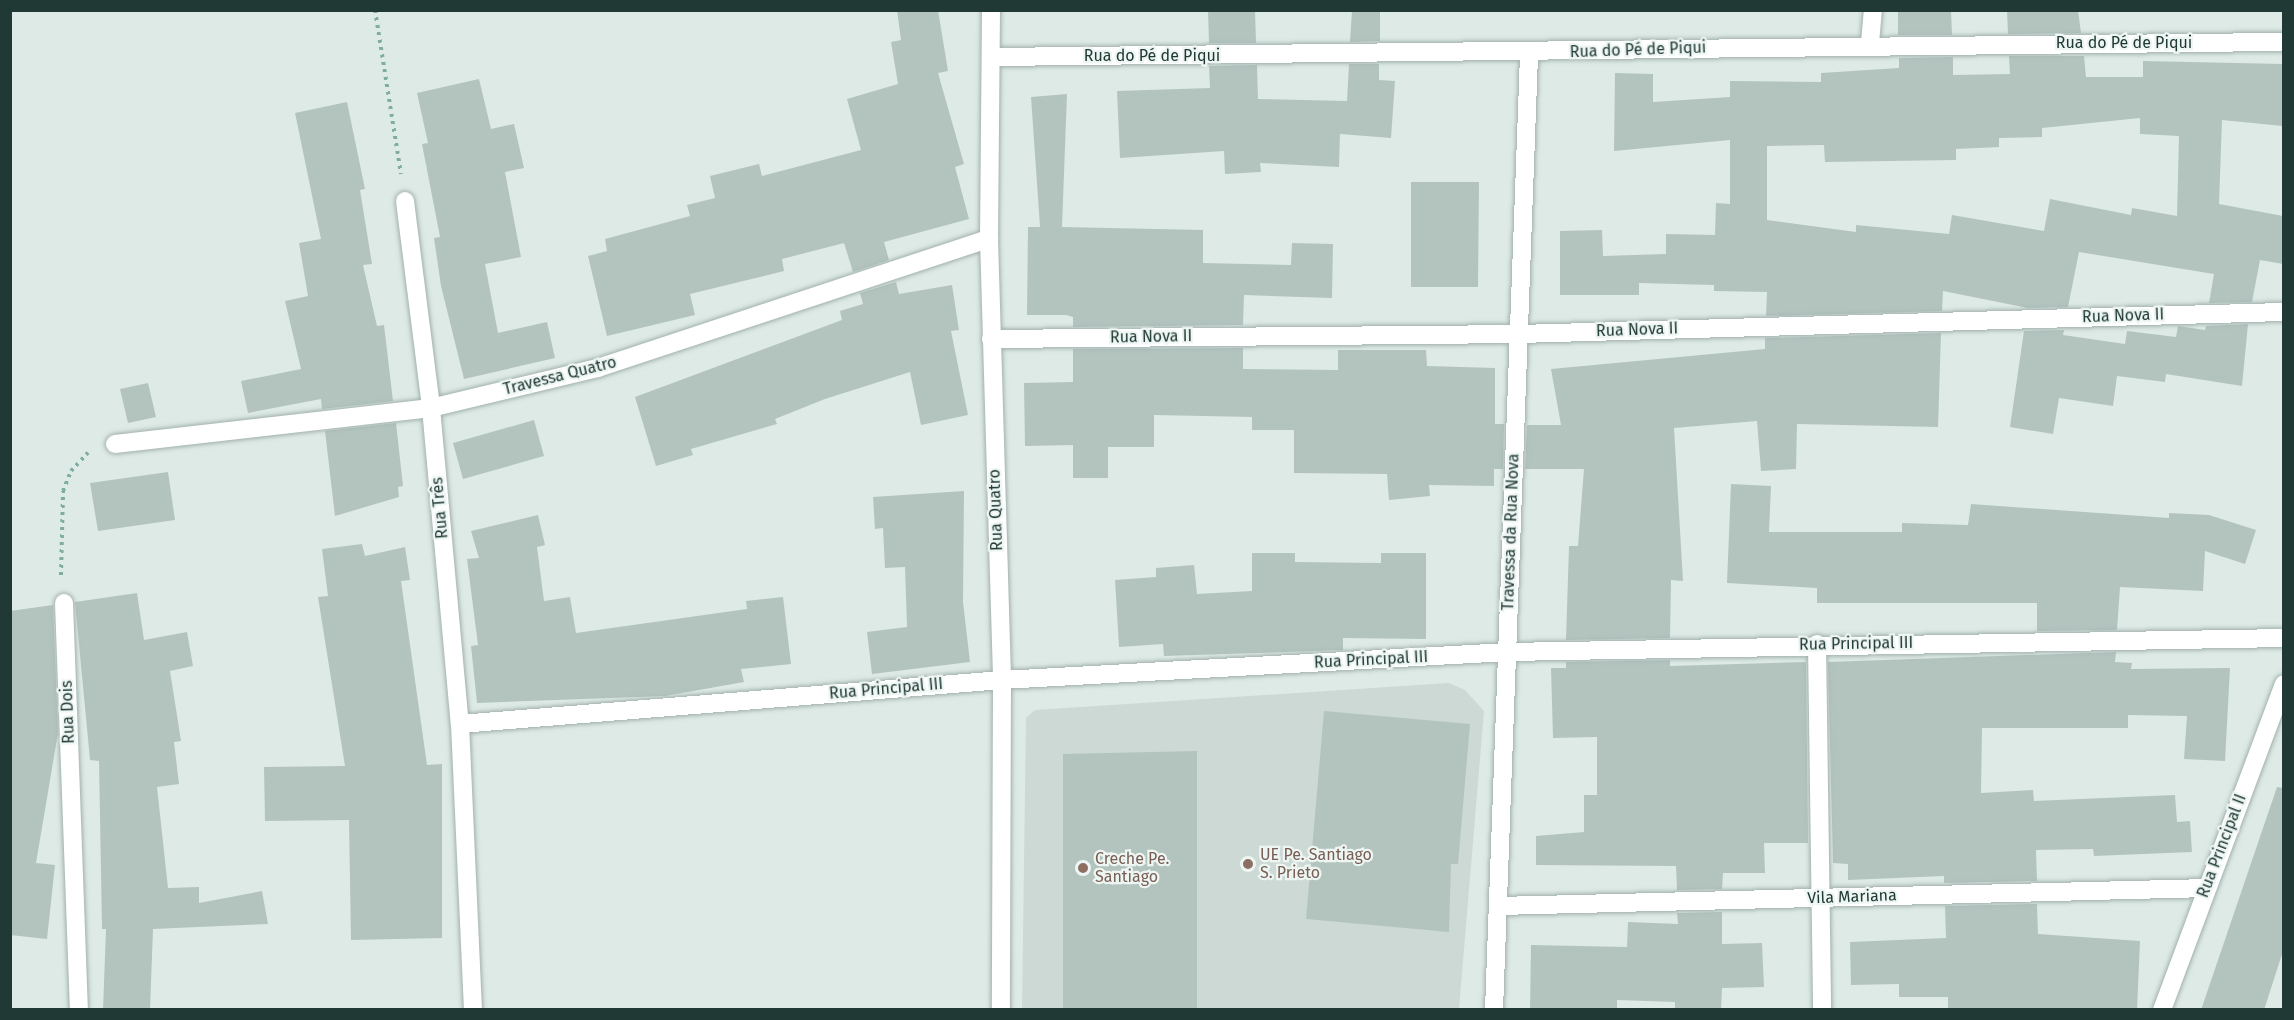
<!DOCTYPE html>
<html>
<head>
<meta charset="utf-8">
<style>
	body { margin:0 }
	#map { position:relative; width:2294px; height:1020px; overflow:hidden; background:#deeae6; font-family:"Fira Sans",sans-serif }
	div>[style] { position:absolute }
	.built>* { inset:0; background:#ccd9d5 }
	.building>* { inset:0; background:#b3c4bf }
	.path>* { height:4px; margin-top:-2px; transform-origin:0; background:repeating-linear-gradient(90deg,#7fada3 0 3px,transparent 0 7.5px) }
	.roads { filter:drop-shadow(0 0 2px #a1b1ad) drop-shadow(0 0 2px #a1b1ad) }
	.street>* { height:18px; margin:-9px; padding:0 9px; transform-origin:9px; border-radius:9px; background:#fff }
	.secondary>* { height:18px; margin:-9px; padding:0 9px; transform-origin:9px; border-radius:9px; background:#fff }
	.dots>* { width:16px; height:16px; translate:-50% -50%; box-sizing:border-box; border:3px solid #eef6f3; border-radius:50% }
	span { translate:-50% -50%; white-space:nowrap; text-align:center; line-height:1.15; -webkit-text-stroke:4.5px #eef6f3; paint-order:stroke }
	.street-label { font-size:16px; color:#203935 }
	.education-label { font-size:16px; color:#785e54 }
	.left { translate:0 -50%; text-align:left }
	.frame { position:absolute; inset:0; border:12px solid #203935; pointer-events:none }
</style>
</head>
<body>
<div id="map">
	<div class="built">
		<i style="clip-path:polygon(1449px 683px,1465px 690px,1484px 711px,1459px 1009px,1022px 1010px,1026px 718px,1035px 710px)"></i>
	</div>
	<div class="building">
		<i style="clip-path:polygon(897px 10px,938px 10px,948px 71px,938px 73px,964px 164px,955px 167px,969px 219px,884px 242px,889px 260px,853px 272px,844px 243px,782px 259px,784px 271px,690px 294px,695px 315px,607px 336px,588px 256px,607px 251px,605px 239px,690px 216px,687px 205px,715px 198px,710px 176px,759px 164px,762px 176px,861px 150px,847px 99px,898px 84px,891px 42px,901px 40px)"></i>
		<i style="clip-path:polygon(1208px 10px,1255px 10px,1256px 43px,1209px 43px)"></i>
		<i style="clip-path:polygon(1352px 10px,1380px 10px,1380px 41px,1350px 42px)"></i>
		<i style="clip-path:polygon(1898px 10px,1951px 10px,1952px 35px,1898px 35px)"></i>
		<i style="clip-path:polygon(2007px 10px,2078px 10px,2081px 33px,2008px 34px)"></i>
		<i style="clip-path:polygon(evenodd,2009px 56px,2084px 56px,2086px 77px,2143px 77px,2143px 61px,2283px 64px,2283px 126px,2222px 120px,2219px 204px,2283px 216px,2283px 264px,2260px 260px,2252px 302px,2209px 303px,2214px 274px,2079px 252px,2068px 307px,2028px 308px,1943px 291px,1942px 311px,1766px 316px,1767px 292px,1714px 291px,1714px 285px,1639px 283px,1639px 295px,1560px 295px,1560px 231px,1602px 230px,1603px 256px,1666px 254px,1666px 234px,1715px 235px,1716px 203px,1730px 204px,1730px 140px,1614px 151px,1615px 73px,1653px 74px,1653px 102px,1730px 97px,1730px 81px,1821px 82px,1821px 73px,1899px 68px,1899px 58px,1953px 57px,1953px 75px,2010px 74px,2009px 56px,2140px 118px,2140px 134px,2179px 136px,2177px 216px,2132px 208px,2131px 215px,2050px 199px,2044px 231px,1952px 215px,1949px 234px,1856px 225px,1856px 232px,1767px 220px,1767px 146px,1824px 145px,1825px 162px,1956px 160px,1956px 149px,1999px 147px,1999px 138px,2042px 137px,2042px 128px,2140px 118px)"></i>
		<i style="clip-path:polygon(1349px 64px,1379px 64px,1379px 80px,1395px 81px,1391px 138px,1340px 134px,1339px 167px,1260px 163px,1261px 172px,1225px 174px,1224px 151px,1120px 158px,1117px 91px,1210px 88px,1209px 66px,1257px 65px,1258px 99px,1347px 101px)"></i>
		<i style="clip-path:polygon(479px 79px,491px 129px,514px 124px,524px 168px,505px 172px,521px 257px,485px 264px,498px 333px,547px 322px,555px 358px,464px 379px,441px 286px,434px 238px,440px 237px,422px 144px,428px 143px,417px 93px)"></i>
		<i style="clip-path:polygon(1067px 94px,1062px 227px,1203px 230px,1203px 263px,1291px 265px,1292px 243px,1333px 244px,1332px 298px,1244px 295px,1243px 325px,1073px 327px,1073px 317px,1066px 315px,1027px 315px,1028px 227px,1040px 227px,1031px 97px)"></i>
		<i style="clip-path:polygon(347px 102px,365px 189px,360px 190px,372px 264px,363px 265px,377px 326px,384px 325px,393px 401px,322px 409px,321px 399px,248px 413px,241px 381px,301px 369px,285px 301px,308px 296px,299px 243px,321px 239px,295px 113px)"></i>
		<i style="clip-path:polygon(1411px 182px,1479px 182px,1478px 287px,1411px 287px)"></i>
		<i style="clip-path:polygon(896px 282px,899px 294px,952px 285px,959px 330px,951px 331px,968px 415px,921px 425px,910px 372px,825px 399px,775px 419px,777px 424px,691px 449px,693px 455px,656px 466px,635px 397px,842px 320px,840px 311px,863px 304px,860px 293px)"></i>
		<i style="clip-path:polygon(2248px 324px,2242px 386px,2166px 374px,2165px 382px,2117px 376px,2113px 406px,2059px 398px,2053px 434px,2010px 427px,2024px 331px,2064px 330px,2063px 335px,2125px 344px,2127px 331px,2176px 337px,2178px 326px,2205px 330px,2206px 326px)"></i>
		<i style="clip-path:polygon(1941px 333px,1938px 427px,1797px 424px,1796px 469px,1761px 471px,1757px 421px,1674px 428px,1683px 581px,1671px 580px,1670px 638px,1566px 640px,1569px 546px,1578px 546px,1584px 469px,1525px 469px,1527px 425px,1561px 425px,1551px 369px,1765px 349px,1765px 338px)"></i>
		<i style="clip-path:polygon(1243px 348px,1243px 369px,1338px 370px,1338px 350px,1426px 350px,1427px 366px,1495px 368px,1495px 424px,1504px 424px,1503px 469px,1494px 469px,1494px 486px,1429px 485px,1430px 496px,1389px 500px,1387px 474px,1294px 473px,1294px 430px,1252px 430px,1252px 417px,1154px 415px,1154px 447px,1108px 447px,1108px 478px,1073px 478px,1073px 445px,1025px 446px,1024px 383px,1073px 382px,1073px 349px)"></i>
		<i style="clip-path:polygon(148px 383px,156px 417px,128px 423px,120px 389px)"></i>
		<i style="clip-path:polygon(534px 420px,544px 456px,463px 479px,453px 443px)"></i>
		<i style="clip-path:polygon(396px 423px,403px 486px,398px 487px,399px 497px,335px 516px,325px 431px)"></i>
		<i style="clip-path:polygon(168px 472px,175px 520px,98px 531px,90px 483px)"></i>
		<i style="clip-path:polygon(1731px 484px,1771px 486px,1769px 532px,1902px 532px,1902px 523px,1968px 525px,1971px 504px,2169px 518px,2169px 513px,2209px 515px,2256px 530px,2245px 564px,2205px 551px,2203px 591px,2120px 587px,2117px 630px,2037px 631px,2037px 603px,1817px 603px,1817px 588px,1727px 583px)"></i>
		<i style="clip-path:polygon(964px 491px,963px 602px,970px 662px,872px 674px,867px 632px,907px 627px,905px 567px,885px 568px,883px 528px,875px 529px,873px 497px)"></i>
		<i style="clip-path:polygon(538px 515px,545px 545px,537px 547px,544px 601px,570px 597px,576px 633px,747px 609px,746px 601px,783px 597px,791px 664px,741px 669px,744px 682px,665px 696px,477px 703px,471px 646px,478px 645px,467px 559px,479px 558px,471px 531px)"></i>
		<i style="clip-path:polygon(362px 544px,365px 556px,405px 547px,410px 580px,401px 581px,427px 765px,442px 764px,442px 938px,351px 940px,349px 820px,265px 821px,264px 767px,345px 766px,318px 597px,328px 596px,322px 549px)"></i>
		<i style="clip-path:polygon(1252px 553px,1295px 553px,1295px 562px,1381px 563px,1381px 553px,1426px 553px,1426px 639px,1343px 638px,1343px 650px,1164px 656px,1163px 644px,1119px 647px,1115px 580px,1156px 577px,1156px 568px,1194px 565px,1197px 594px,1252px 591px)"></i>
		<i style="clip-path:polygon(137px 593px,144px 640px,187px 632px,193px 666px,170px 671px,181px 741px,174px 742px,179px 784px,157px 787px,168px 888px,199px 887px,199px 903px,262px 891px,268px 924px,153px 929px,150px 1010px,103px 1010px,106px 929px,102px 929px,99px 761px,90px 760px,75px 602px)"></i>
		<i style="clip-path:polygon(53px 605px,58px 733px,36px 863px,55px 865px,47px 939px,10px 935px,10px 611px)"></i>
		<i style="clip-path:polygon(2116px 652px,2115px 662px,2132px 663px,2131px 669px,2230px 668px,2225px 761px,2184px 759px,2187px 716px,2128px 715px,2128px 728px,1982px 728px,1981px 793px,2033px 790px,2034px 801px,2175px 795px,2177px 822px,2190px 821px,2192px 852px,2094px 856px,2093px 849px,2036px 850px,2037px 881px,1944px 883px,1944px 876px,1848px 880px,1848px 864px,1833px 863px,1828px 662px)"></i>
		<i style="clip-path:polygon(1670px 660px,1670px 666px,1806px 662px,1808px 843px,1764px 843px,1765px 873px,1723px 873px,1722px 889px,1677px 890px,1676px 866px,1536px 865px,1536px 836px,1584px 832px,1584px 795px,1597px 795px,1597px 737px,1553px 738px,1551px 668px,1566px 668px,1566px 662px)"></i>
		<i style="clip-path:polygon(1324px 711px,1470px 724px,1458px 864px,1451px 864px,1449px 932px,1306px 919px)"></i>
		<i style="clip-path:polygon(1197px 751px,1197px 1010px,1063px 1010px,1063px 754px)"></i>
		<i style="clip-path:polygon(2277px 787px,2283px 788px,2283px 951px,2264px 1010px,2201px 1010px)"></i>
		<i style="clip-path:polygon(2037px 904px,2038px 934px,2140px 941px,2137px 1010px,1948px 1010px,1948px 997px,1899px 997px,1899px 984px,1851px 985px,1850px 942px,1946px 938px,1945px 906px)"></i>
		<i style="clip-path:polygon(1722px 912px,1722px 944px,1762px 943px,1764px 987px,1722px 988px,1721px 1010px,1675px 1010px,1675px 1002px,1617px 1000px,1617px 1010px,1530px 1010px,1531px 945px,1627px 947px,1628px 922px,1678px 924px,1677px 913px)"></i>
	</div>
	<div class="path">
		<i style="left:375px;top:10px;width:166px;rotate:81deg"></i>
		<i style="left:61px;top:575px;width:84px;rotate:-88.6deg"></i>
		<i style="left:63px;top:491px;width:22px;rotate:-68deg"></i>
		<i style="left:71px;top:471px;width:25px;rotate:-47deg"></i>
	</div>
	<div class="roads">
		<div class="street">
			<i style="left:991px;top:10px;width:229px;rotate:90.5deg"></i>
			<i style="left:989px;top:239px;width:441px;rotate:88.3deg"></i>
			<i style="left:1002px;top:680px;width:330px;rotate:90.2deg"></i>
			<i style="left:1870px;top:43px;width:33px;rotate:-85deg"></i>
			<i style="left:993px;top:57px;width:1291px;rotate:-0.67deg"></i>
			<i style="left:405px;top:201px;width:209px;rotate:82.8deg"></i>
			<i style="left:431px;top:408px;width:317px;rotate:84.8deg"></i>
			<i style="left:460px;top:724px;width:286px;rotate:87.4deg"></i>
			<i style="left:991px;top:339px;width:528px;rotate:-0.54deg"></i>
			<i style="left:1519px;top:334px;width:765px;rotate:-1.65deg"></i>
			<i style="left:115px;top:444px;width:318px;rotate:-6.5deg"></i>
			<i style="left:431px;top:408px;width:172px;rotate:-13.5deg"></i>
			<i style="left:598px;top:368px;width:412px;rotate:-18.3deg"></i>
			<i style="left:64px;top:603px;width:407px;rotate:87.9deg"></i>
			<i style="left:1817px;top:644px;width:366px;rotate:89.2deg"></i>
			<i style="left:460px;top:724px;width:544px;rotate:-4.64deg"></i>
			<i style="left:1002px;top:680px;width:506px;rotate:-3.17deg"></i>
			<i style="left:1507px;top:652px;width:777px;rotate:-1.03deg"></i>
			<i style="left:1498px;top:906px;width:709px;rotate:-1.45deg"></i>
			<i style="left:1494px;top:1010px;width:957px;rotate:-87.9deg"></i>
		</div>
		<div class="secondary">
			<i style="left:2162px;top:1010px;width:348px;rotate:-69.5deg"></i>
		</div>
	</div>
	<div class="dots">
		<i style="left:1248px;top:864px;background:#8d6e63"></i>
		<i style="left:1083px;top:868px;background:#8d6e63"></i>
	</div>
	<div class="street-label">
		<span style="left:2124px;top:43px">Rua do Pé de Piqui</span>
		<span style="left:1638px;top:50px;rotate:-2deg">Rua do Pé de Piqui</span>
		<span style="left:1152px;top:56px">Rua do Pé de Piqui</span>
		<span style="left:2123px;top:316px;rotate:-2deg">Rua Nova II</span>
		<span style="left:1637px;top:330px;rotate:-2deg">Rua Nova II</span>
		<span style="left:1151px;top:337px;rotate:-1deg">Rua Nova II</span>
		<span style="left:560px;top:376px;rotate:-14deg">Travessa Quatro</span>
		<span style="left:440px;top:508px;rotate:-95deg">Rua Três</span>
		<span style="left:996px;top:510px;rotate:-92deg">Rua Quatro</span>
		<span style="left:1511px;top:532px;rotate:-88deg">Travessa da Rua Nova</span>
		<span style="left:1856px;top:644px;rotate:-1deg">Rua Principal III</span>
		<span style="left:1371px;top:660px;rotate:-3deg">Rua Principal III</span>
		<span style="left:886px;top:689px;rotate:-5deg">Rua Principal III</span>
		<span style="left:68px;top:712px;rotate:-92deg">Rua Dois</span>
		<span style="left:2222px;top:846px;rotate:-69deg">Rua Principal II</span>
		<span style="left:1852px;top:897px;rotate:-2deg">Vila Mariana</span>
	</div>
	<div class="education-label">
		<span class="left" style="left:1260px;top:864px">UE Pe. Santiago<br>S. Prieto</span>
		<span class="left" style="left:1095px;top:868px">Creche Pe.<br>Santiago</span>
	</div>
	<div class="frame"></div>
</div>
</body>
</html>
